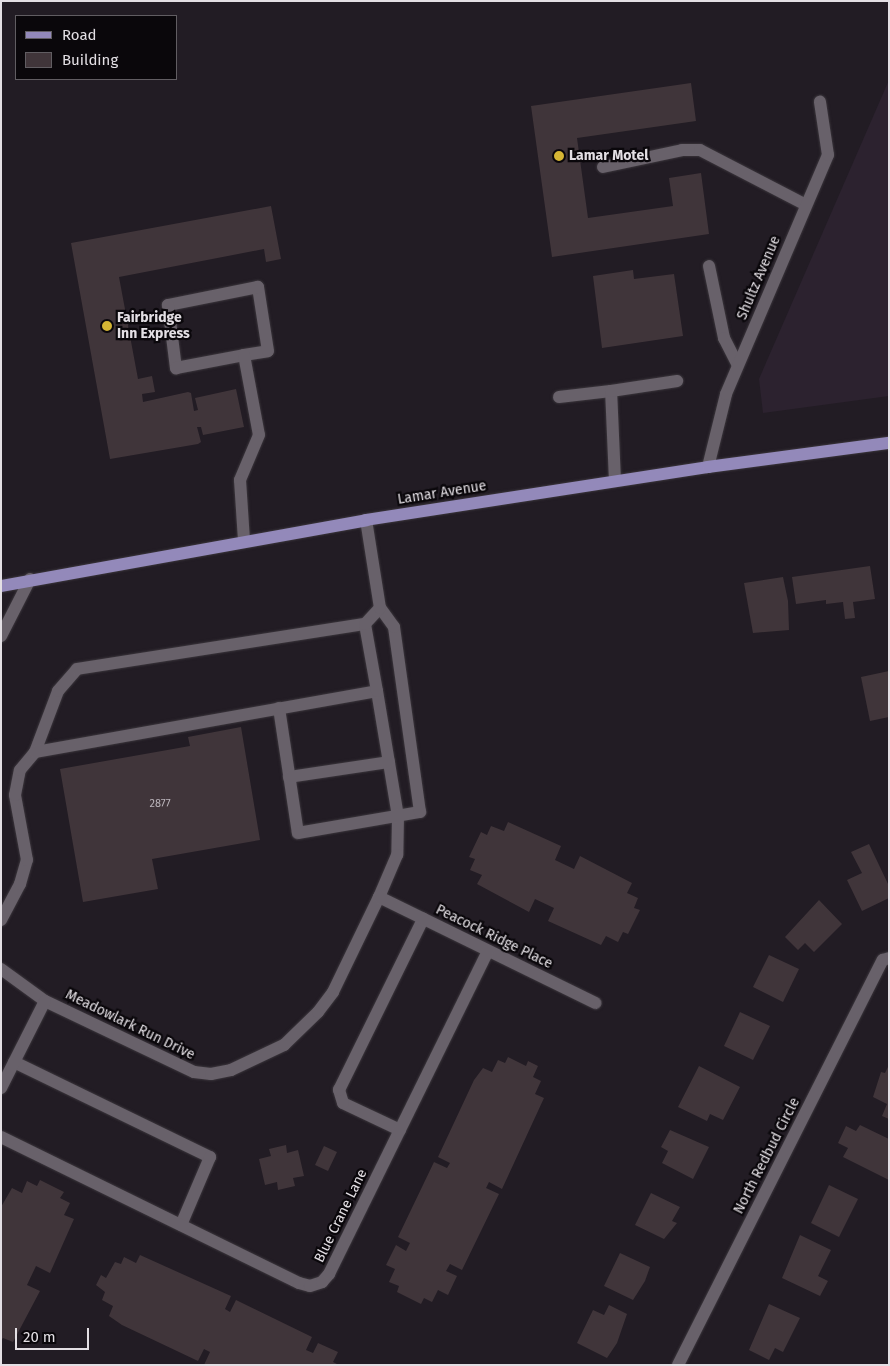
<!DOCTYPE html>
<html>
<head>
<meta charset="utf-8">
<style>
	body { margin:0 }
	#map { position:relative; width:890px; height:1366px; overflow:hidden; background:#221c24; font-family:"Fira Sans",sans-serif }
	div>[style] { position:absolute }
	.built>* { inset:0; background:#2c222f }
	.building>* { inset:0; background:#40353a }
	.roads { filter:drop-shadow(0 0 1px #3b363c) drop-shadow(0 0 1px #3b363c) }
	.lane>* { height:12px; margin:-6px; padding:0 6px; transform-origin:6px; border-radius:6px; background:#68616a }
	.street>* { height:12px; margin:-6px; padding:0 6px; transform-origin:6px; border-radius:6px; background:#68616a }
	.secondary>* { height:12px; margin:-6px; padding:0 6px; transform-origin:6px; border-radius:6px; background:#68616a }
	.primary>* { height:12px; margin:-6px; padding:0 6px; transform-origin:6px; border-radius:6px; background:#9389ba }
	.dots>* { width:14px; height:14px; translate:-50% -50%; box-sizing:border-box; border:2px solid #0a070b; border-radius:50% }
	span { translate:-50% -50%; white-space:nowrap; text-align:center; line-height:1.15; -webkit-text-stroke:4.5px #0a070b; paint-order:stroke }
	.number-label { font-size:11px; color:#bab4ba }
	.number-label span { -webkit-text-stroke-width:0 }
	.poi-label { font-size:14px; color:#e3dfe4; font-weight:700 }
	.left { translate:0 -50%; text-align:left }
	.street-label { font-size:14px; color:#e3dfe4 }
	.frame { position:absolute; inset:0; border:2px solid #e3dfe4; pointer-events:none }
	.legend { position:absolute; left:15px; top:15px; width:162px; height:65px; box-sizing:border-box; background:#0a070b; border:1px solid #615d62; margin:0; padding:6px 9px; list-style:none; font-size:15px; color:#e3dfe4 }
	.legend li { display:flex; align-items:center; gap:10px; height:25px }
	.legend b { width:25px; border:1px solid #615d62 }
	.scale { position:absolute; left:15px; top:1328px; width:74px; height:22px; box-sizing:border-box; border:2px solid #e3dfe4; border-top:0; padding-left:6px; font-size:15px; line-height:18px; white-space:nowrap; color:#e3dfe4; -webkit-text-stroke:4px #0a070b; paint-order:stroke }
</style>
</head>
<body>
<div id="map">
	<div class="built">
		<i style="clip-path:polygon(889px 80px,889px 396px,763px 413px,759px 379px)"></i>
	</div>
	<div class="building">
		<i style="clip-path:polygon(691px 83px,696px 121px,577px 138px,588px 218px,673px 206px,669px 178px,701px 173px,709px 234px,552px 257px,531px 106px)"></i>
		<i style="clip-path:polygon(271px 206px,281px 259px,266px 262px,264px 249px,119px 277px,138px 379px,152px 376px,155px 392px,142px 394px,143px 402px,188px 392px,191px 393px,194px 411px,198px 410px,195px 398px,236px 389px,244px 427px,203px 435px,201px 427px,197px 427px,201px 442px,198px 444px,110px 459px,71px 243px)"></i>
		<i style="clip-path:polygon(633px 270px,634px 279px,674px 274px,683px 336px,602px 348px,593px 276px)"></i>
		<i style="clip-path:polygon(870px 566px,875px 599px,853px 602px,855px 618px,845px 619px,843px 602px,826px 604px,826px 600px,796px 604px,792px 577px)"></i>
		<i style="clip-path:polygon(783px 577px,788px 601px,789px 630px,753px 633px,744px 583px)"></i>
		<i style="clip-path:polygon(889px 671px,889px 717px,870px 721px,861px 677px)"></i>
		<i style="clip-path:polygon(241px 727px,260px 840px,152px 859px,158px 889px,83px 902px,60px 769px,190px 746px,188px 737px)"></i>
		<i style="clip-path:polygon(508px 822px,561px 846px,555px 860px,574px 869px,580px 856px,632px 883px,627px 893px,638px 898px,634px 908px,640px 910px,628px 934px,623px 932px,618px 942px,606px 936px,601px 945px,548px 921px,554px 908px,535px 899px,529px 912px,477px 884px,482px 875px,470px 870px,475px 859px,469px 857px,481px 832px,487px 835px,491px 826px,504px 831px)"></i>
		<i style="clip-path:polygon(869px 844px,889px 886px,889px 898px,862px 911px,847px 880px,862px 873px,851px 852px)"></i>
		<i style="clip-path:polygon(819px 900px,842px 924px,814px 952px,805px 943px,798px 950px,785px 937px)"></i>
		<i style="clip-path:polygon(769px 955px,799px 969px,783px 1002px,753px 987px)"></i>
		<i style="clip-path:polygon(740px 1012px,770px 1026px,753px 1060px,724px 1046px)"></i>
		<i style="clip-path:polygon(508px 1057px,526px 1066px,528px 1061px,538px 1066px,533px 1077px,541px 1081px,535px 1094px,544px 1098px,502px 1189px,489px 1182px,486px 1188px,499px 1194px,462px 1270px,450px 1264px,446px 1271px,457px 1276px,448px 1295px,438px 1290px,432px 1302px,424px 1298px,421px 1304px,397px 1292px,399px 1286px,389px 1282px,395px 1269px,386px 1265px,396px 1245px,406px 1251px,410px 1243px,398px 1237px,434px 1162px,447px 1168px,450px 1163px,438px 1157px,474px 1080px,483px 1068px,492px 1072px,498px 1060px,505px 1063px)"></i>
		<i style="clip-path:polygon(889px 1065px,889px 1119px,882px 1116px,887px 1104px,873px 1097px,881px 1072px,885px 1073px)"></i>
		<i style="clip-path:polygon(699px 1066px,740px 1087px,723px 1120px,710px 1114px,707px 1121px,678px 1107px)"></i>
		<i style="clip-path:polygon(860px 1125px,889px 1139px,889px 1180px,843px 1157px,848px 1148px,838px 1143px,846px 1126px,856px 1131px)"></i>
		<i style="clip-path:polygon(670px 1130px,709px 1147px,693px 1179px,662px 1163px,668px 1151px,661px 1147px)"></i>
		<i style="clip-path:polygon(286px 1145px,287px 1153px,298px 1150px,304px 1176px,293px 1178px,295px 1186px,278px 1190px,277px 1182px,265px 1185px,259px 1159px,271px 1156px,269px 1149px)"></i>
		<i style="clip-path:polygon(324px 1146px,337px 1152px,328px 1171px,315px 1165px)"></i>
		<i style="clip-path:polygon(40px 1180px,64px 1192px,60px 1198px,70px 1203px,64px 1215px,74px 1219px,50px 1273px,36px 1266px,27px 1285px,40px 1291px,13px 1342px,3px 1338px,1px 1340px,1px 1207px,12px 1188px,22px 1193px,27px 1181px,37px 1186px)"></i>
		<i style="clip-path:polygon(829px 1185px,858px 1199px,839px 1237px,811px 1223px)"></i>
		<i style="clip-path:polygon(651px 1193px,680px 1207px,672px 1221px,677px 1223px,664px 1239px,635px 1225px)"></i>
		<i style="clip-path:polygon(800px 1235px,831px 1250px,818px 1276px,828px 1281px,820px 1296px,782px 1278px)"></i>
		<i style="clip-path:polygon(620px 1253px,650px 1267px,645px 1281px,633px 1300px,604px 1286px)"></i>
		<i style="clip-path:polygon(140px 1255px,231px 1296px,225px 1309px,230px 1312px,236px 1300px,312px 1337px,306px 1350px,313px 1353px,318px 1343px,338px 1352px,333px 1362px,339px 1365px,204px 1365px,210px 1352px,204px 1349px,198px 1361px,122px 1325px,109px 1316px,113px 1306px,102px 1300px,105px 1292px,96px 1285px,101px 1275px,106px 1278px,115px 1262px,121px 1264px,124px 1257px,136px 1263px)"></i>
		<i style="clip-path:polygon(769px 1304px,800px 1318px,783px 1352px,775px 1348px,769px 1360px,749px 1350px)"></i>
		<i style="clip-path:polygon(609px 1305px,627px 1314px,617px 1343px,607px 1358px,577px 1343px,593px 1310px,604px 1315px)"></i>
	</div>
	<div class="roads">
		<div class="lane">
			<i style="left:603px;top:167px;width:81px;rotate:-12.1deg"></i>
			<i style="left:682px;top:150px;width:18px"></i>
			<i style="left:700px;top:150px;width:119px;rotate:27.4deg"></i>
			<i style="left:709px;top:266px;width:74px;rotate:78.2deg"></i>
			<i style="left:724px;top:338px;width:30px;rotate:63deg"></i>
			<i style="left:244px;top:355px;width:24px;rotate:-9deg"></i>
			<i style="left:268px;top:351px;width:65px;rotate:-98.9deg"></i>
			<i style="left:258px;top:287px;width:92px;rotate:168.7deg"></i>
			<i style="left:168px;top:305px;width:64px;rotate:82.8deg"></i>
			<i style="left:176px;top:368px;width:69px;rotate:-10.8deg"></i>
			<i style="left:244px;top:355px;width:81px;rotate:79.4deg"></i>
			<i style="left:259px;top:435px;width:49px;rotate:112.9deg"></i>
			<i style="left:240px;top:480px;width:60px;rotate:86.2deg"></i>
			<i style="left:559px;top:397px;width:52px;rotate:-6.6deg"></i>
			<i style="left:615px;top:481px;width:90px;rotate:-92.5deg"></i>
			<i style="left:611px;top:391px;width:67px;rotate:-8.6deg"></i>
			<i style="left:377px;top:691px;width:127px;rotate:80.5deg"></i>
			<i style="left:398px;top:816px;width:39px;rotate:91deg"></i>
			<i style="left:397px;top:855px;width:46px;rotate:113.2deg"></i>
			<i style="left:279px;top:708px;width:126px;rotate:81.4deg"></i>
			<i style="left:298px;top:833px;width:124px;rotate:-9.8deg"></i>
			<i style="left:420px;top:812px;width:187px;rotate:-98deg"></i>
			<i style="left:394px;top:627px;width:24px;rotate:-126deg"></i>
			<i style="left:35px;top:752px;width:65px;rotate:-69.3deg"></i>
			<i style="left:58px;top:691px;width:29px;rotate:-49deg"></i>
			<i style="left:77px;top:669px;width:291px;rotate:-8.9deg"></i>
			<i style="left:289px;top:777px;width:101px;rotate:-8.5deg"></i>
			<i style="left:1px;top:920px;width:41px;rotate:-62.2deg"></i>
			<i style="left:20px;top:884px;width:25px;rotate:-74deg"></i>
			<i style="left:27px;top:860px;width:66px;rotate:-100.5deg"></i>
			<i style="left:15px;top:795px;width:25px;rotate:-79deg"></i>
			<i style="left:20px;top:770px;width:23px;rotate:-50deg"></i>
			<i style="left:35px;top:752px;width:347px;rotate:-10.1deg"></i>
			<i style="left:377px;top:691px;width:68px;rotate:-100.2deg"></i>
			<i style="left:365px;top:624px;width:22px;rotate:-47deg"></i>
			<i style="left:380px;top:608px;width:89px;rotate:-99deg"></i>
			<i style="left:14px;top:1062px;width:218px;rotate:25.9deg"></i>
			<i style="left:210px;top:1157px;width:74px;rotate:113.1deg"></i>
			<i style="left:400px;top:1130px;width:63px;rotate:-154.7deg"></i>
			<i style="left:343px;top:1103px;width:14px;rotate:-107deg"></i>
			<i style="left:339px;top:1090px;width:191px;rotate:-63.8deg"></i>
		</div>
		<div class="street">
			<i style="left:708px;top:467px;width:75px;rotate:-76.1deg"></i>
			<i style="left:726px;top:394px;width:260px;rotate:-66.9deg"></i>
			<i style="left:828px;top:155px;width:54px;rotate:-98.6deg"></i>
			<i style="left:1px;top:969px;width:54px;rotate:36deg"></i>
			<i style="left:45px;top:1001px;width:165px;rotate:25.5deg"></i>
			<i style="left:194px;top:1072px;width:17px;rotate:7deg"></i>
			<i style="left:211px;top:1074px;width:20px;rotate:-11deg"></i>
			<i style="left:231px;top:1070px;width:59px;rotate:-25.3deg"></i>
			<i style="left:284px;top:1045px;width:47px;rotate:-44.1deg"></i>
			<i style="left:318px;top:1012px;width:25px;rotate:-53deg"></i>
			<i style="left:333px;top:992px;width:106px;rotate:-64.2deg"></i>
			<i style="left:379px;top:897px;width:241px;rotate:26.1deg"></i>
			<i style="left:1px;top:1088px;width:97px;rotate:-63.2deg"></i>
			<i style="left:1px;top:1137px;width:332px;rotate:26.1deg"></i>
			<i style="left:299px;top:1283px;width:11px;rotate:15deg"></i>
			<i style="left:310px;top:1286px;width:13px;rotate:-18deg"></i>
			<i style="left:322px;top:1282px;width:11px;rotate:-49deg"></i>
			<i style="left:329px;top:1274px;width:360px;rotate:-63.8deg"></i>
			<i style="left:678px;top:1365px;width:454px;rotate:-63.2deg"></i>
			<i style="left:883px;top:960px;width:6px;rotate:-18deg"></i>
		</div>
		<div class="secondary">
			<i style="left:1px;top:636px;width:64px;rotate:-63deg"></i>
		</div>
		<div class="primary">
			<i style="left:1px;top:586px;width:371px;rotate:-10.2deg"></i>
			<i style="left:366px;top:520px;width:346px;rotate:-8.8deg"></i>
			<i style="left:708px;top:467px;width:183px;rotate:-7.6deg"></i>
		</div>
	</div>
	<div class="dots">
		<i style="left:559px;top:156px;background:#d5b534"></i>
		<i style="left:107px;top:326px;background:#d5b534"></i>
	</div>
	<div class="number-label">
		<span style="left:160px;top:804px">2877</span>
	</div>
	<div class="poi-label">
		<span class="left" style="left:569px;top:156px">Lamar Motel</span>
		<span class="left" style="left:117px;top:326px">Fairbridge<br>Inn Express</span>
	</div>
	<div class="street-label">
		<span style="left:759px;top:278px;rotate:-67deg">Shultz Avenue</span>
		<span style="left:442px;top:493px;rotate:-9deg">Lamar Avenue</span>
		<span style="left:494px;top:937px;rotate:26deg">Peacock Ridge Place</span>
		<span style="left:130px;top:1025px;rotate:26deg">Meadowlark Run Drive</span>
		<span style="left:767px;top:1156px;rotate:-63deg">North Redbud Circle</span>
		<span style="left:341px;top:1216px;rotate:-64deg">Blue Crane Lane</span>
	</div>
	<div class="frame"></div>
	<ul class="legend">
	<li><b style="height:6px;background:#9389ba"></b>Road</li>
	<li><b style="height:14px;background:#40353a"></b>Building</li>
	</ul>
	<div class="scale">20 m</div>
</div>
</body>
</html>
